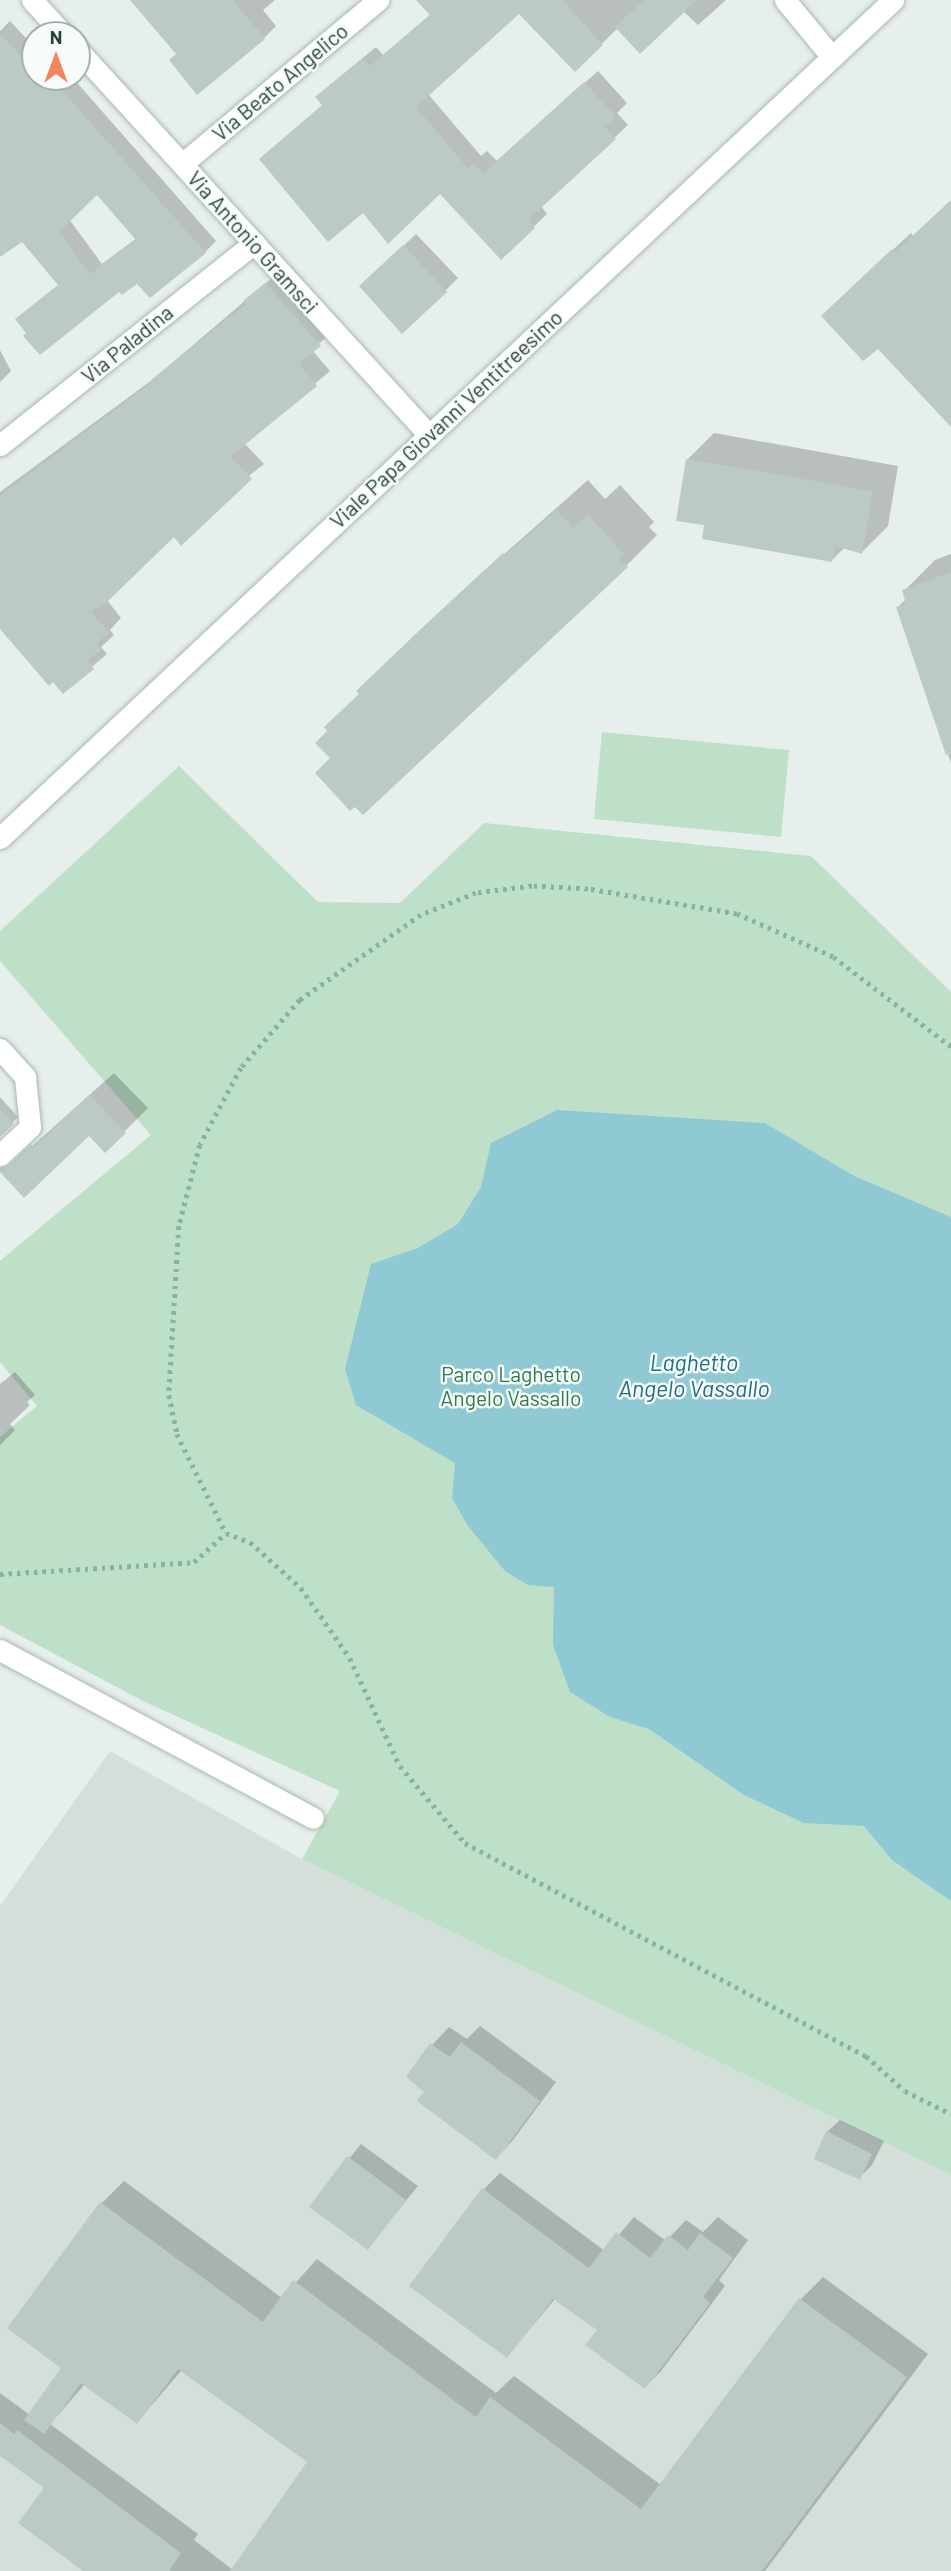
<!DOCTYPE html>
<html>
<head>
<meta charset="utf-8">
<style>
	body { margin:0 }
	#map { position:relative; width:951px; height:2571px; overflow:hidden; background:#e6efeb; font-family:Barlow,sans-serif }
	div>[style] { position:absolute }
	.built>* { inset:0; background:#d4dfda }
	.green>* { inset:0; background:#bfe0c8 }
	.water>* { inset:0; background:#8ec9d4 }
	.shadow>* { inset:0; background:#0003 }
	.building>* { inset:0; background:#bbcac4 }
	.path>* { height:4.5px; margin-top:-2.25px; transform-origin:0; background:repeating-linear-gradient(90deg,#86b3a5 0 3.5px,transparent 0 8.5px) }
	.roads { filter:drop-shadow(0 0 2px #a8b8b2) drop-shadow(0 0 2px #a8b8b2) }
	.minor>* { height:21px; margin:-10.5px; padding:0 10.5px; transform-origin:10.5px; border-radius:10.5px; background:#fff }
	span { translate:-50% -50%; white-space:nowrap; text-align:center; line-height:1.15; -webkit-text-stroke:5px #f7fbf9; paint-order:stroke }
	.street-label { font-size:21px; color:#24423a }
	.park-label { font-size:21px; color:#2d7a4b }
	.water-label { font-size:23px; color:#1c6f80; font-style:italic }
	.north { position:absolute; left:21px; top:21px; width:70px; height:70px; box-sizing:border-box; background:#f7fbf9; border:2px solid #a3b1ad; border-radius:50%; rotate:0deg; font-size:19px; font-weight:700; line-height:28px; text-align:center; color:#24423a }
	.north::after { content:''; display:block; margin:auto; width:24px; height:32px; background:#f4845f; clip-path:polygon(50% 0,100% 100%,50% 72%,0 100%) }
</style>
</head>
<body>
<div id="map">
	<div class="built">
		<i style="clip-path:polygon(110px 1751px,302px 1859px,951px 2175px,951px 2571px,0 2571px,0 1906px)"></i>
	</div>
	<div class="green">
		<i style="clip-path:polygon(602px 732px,789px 750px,781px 837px,594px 819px)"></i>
		<i style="clip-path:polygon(179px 766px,318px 902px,400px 903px,484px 823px,811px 856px,951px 992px,951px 2175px,302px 1859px,340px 1791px,143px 1701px,0 1625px,0 1437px,37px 1406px,0 1362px,0 1261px,151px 1135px,0 961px,0 931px)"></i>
	</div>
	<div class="water">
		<i style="clip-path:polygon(557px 1110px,765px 1123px,854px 1176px,951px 1217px,951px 1901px,892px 1860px,864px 1826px,804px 1823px,744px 1795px,649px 1729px,610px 1717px,570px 1692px,553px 1645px,554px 1587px,528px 1585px,505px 1571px,468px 1526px,452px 1498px,455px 1463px,356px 1405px,345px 1369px,371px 1264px,418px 1248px,458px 1224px,481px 1187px,491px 1143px)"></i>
	</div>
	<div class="shadow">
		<i style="clip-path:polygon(133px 0,275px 0,263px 10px,276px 26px,264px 38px,177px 54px)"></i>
		<i style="clip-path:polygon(439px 0,726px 0,698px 25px,683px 11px,618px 28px,575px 70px,519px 12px,428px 94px,481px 156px,487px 151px,497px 161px,598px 71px,627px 103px,617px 113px,628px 125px,541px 206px,547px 214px,501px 258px,440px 191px,323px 104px,330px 85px,376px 47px,383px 55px,431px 14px)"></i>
		<i style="clip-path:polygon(evenodd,10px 21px,35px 48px,35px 77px,72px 77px,216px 241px,205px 252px,28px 333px,17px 319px,60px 284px,22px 239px,0 255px,0 31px,10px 21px,97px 192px,137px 238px,102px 264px,69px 219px,97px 192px)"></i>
		<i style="clip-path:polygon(951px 201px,951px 412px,879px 347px,841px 298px,911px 233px,913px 236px)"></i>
		<i style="clip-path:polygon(416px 234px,458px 278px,445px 291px,374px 274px)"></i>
		<i style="clip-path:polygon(280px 271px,333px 331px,312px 350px,330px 371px,244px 443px,264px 464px,174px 535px,107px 600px,121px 618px,110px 630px,114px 635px,101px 647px,107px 654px,63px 691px,0 628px,0 492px,152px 380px)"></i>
		<i style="clip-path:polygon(0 350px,11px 371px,0 382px)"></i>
		<i style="clip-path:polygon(714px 433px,898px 466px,888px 526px,862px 552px,845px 547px,832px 560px,688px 459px)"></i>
		<i style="clip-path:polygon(588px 480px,605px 499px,620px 485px,654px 522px,649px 527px,657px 535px,626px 566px,332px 758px,458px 595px)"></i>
		<i style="clip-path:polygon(951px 554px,951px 763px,898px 607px,906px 599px,904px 591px,935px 560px)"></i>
		<i style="clip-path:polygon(114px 1073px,148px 1108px,105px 1151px,89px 1134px,11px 1165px)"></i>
		<i style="clip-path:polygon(0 1097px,18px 1117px,0 1135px)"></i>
		<i style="clip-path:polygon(15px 1372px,35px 1395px,27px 1402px,30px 1405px,10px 1424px,15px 1430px,0 1445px,0 1384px)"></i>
		<i style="clip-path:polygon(480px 2026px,556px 2082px,513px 2140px,496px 2158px,426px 2092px,432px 2045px,449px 2027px,467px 2039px)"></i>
		<i style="clip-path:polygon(840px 2120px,884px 2141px,872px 2165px,859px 2178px,827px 2132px)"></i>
		<i style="clip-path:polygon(361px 2144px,418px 2186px,368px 2247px,311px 2206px)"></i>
		<i style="clip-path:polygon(500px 2173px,605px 2251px,634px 2217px,666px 2241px,686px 2220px,703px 2232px,718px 2217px,748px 2240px,719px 2280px,725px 2286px,661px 2371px,645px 2387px,599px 2329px,555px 2299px,507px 2356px,412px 2286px,484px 2189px)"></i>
		<i style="clip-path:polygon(evenodd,124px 2181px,282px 2298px,317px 2259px,496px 2393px,514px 2376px,661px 2485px,801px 2299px,823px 2277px,928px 2354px,765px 2571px,85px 2571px,47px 2488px,0 2454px,0 2393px,30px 2415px,63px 2367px,9px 2327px,102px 2203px,124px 2181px,182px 2370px,309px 2462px,233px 2570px,194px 2540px,198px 2534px,50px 2424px,85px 2384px,137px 2422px,182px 2370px)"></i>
	</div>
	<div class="building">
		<i style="clip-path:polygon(130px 0,233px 0,265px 39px,197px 95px,169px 60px,176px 54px)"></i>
		<i style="clip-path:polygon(416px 0,562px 0,603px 45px,575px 72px,519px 14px,416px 107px,468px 168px,474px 162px,483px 173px,584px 82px,616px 117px,605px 127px,616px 139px,529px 219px,535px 228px,501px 260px,440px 194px,388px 244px,363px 213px,328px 242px,259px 159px,322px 105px,315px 97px,363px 58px,370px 66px,430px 15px)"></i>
		<i style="clip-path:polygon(644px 0,697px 0,640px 54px,615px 27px)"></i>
		<i style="clip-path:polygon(evenodd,0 33px,35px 72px,35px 77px,50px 77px,206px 253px,150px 298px,137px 284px,122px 295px,119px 292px,40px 355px,23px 336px,26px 333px,15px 319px,58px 285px,22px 242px,0 257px,0 33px,97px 195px,136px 240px,90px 274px,59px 232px,97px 195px)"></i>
		<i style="clip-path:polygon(951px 200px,951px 427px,878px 349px,863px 361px,821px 316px,892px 249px,895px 252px)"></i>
		<i style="clip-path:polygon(403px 245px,447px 292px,402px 334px,359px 286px)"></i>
		<i style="clip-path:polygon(265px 283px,321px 346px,299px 363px,317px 386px,231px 456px,252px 479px,181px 546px,174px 537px,108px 601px,91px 611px,109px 633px,97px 643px,101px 650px,87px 660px,94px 669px,63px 694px,53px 682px,49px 686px,0 629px,0 496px,152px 382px,151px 380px,246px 304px,243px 301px)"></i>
		<i style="clip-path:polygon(686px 459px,873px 491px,862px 554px,835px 546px,832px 562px,702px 539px,704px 525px,676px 521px)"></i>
		<i style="clip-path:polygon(557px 510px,573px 528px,588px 515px,624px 554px,619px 559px,628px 567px,363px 815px,355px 807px,350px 811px,315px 773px,330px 758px,315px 743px,327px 731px,324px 727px,359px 694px,356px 691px,424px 626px,503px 553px,505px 555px)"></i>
		<i style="clip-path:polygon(951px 572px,951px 754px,946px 755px,896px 607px,906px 604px,902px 590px)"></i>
		<i style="clip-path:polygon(89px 1095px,126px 1133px,105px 1153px,89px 1136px,24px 1198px,0 1172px,0 1168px,9px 1165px,31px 1144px,34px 1147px)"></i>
		<i style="clip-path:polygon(0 1109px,14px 1124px,0 1137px)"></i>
		<i style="clip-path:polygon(461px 2042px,540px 2101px,496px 2160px,417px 2101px,424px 2092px,406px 2077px,430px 2043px,450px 2057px)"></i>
		<i style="clip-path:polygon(826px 2131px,872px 2154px,860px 2180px,814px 2159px)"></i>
		<i style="clip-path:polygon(347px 2156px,406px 2200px,368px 2250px,309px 2207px)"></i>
		<i style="clip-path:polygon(482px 2188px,589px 2268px,616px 2232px,650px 2258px,668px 2235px,688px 2250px,700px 2233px,733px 2258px,703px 2297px,710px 2303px,645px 2389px,585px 2345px,597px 2330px,553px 2299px,507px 2358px,409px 2286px)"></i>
		<i style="clip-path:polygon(100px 2202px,263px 2322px,293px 2280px,476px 2417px,490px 2397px,641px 2509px,799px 2298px,907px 2377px,762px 2571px,230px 2571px,307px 2462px,178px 2369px,137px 2424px,81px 2383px,44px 2434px,24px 2420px,61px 2368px,7px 2328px)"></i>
		<i style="clip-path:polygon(0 2423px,14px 2434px,17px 2430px,181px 2553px,169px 2571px,83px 2571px,18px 2523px,44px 2488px,0 2456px)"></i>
	</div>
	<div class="path">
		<i style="left:951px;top:1047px;width:148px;rotate:-142.7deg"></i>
		<i style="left:833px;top:957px;width:105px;rotate:-155.9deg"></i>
		<i style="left:737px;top:914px;width:151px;rotate:-170.5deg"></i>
		<i style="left:588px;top:889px;width:56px;rotate:-176.9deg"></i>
		<i style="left:532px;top:886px;width:56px;rotate:172.9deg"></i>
		<i style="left:476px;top:893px;width:59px;rotate:158.2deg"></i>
		<i style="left:421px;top:915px;width:148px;rotate:144.9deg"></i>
		<i style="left:300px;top:1000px;width:90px;rotate:130.9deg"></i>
		<i style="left:241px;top:1068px;width:87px;rotate:118deg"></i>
		<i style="left:200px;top:1145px;width:84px;rotate:104.5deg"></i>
		<i style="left:179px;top:1226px;width:169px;rotate:93.4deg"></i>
		<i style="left:169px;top:1395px;width:40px;rotate:78deg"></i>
		<i style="left:177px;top:1434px;width:110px;rotate:63.7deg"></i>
		<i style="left:226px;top:1533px;width:26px;rotate:21deg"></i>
		<i style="left:250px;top:1542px;width:69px;rotate:42deg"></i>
		<i style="left:301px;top:1588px;width:85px;rotate:55deg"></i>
		<i style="left:350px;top:1658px;width:119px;rotate:65.2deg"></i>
		<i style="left:400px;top:1766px;width:101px;rotate:49.8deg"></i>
		<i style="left:465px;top:1843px;width:454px;rotate:28deg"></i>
		<i style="left:866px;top:2056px;width:52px;rotate:41.9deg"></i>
		<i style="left:905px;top:2091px;width:51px;rotate:26.6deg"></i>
		<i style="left:0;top:1574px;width:194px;rotate:-3.5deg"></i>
		<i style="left:194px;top:1562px;width:43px;rotate:-42.2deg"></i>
	</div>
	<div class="roads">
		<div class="minor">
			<i style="left:32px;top:0;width:47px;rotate:47.6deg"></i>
			<i style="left:785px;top:0;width:74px;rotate:50.5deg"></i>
			<i style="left:77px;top:49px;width:522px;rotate:47.64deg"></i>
			<i style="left:182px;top:164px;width:256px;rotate:-39.9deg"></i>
			<i style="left:0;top:445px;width:325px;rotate:-38.5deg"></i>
			<i style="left:0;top:838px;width:1225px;rotate:-43.18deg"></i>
			<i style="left:0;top:1049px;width:38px;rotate:48deg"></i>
			<i style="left:25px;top:1077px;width:50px;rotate:84.3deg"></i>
			<i style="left:30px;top:1127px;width:41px;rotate:137deg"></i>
			<i style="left:0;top:1650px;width:355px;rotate:28.2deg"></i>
		</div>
	</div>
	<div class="street-label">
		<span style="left:280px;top:82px;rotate:-40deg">Via Beato Angelico</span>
		<span style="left:253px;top:242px;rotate:48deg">Via Antonio Gramsci</span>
		<span style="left:127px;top:344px;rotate:-39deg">Via Paladina</span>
		<span style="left:446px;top:419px;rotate:-43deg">Viale Papa Giovanni Ventitreesimo</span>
	</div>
	<div class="park-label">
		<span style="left:511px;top:1386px">Parco Laghetto<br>Angelo Vassallo</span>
	</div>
	<div class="water-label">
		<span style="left:694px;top:1375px">Laghetto<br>Angelo Vassallo</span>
	</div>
	<div class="north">N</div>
</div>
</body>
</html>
